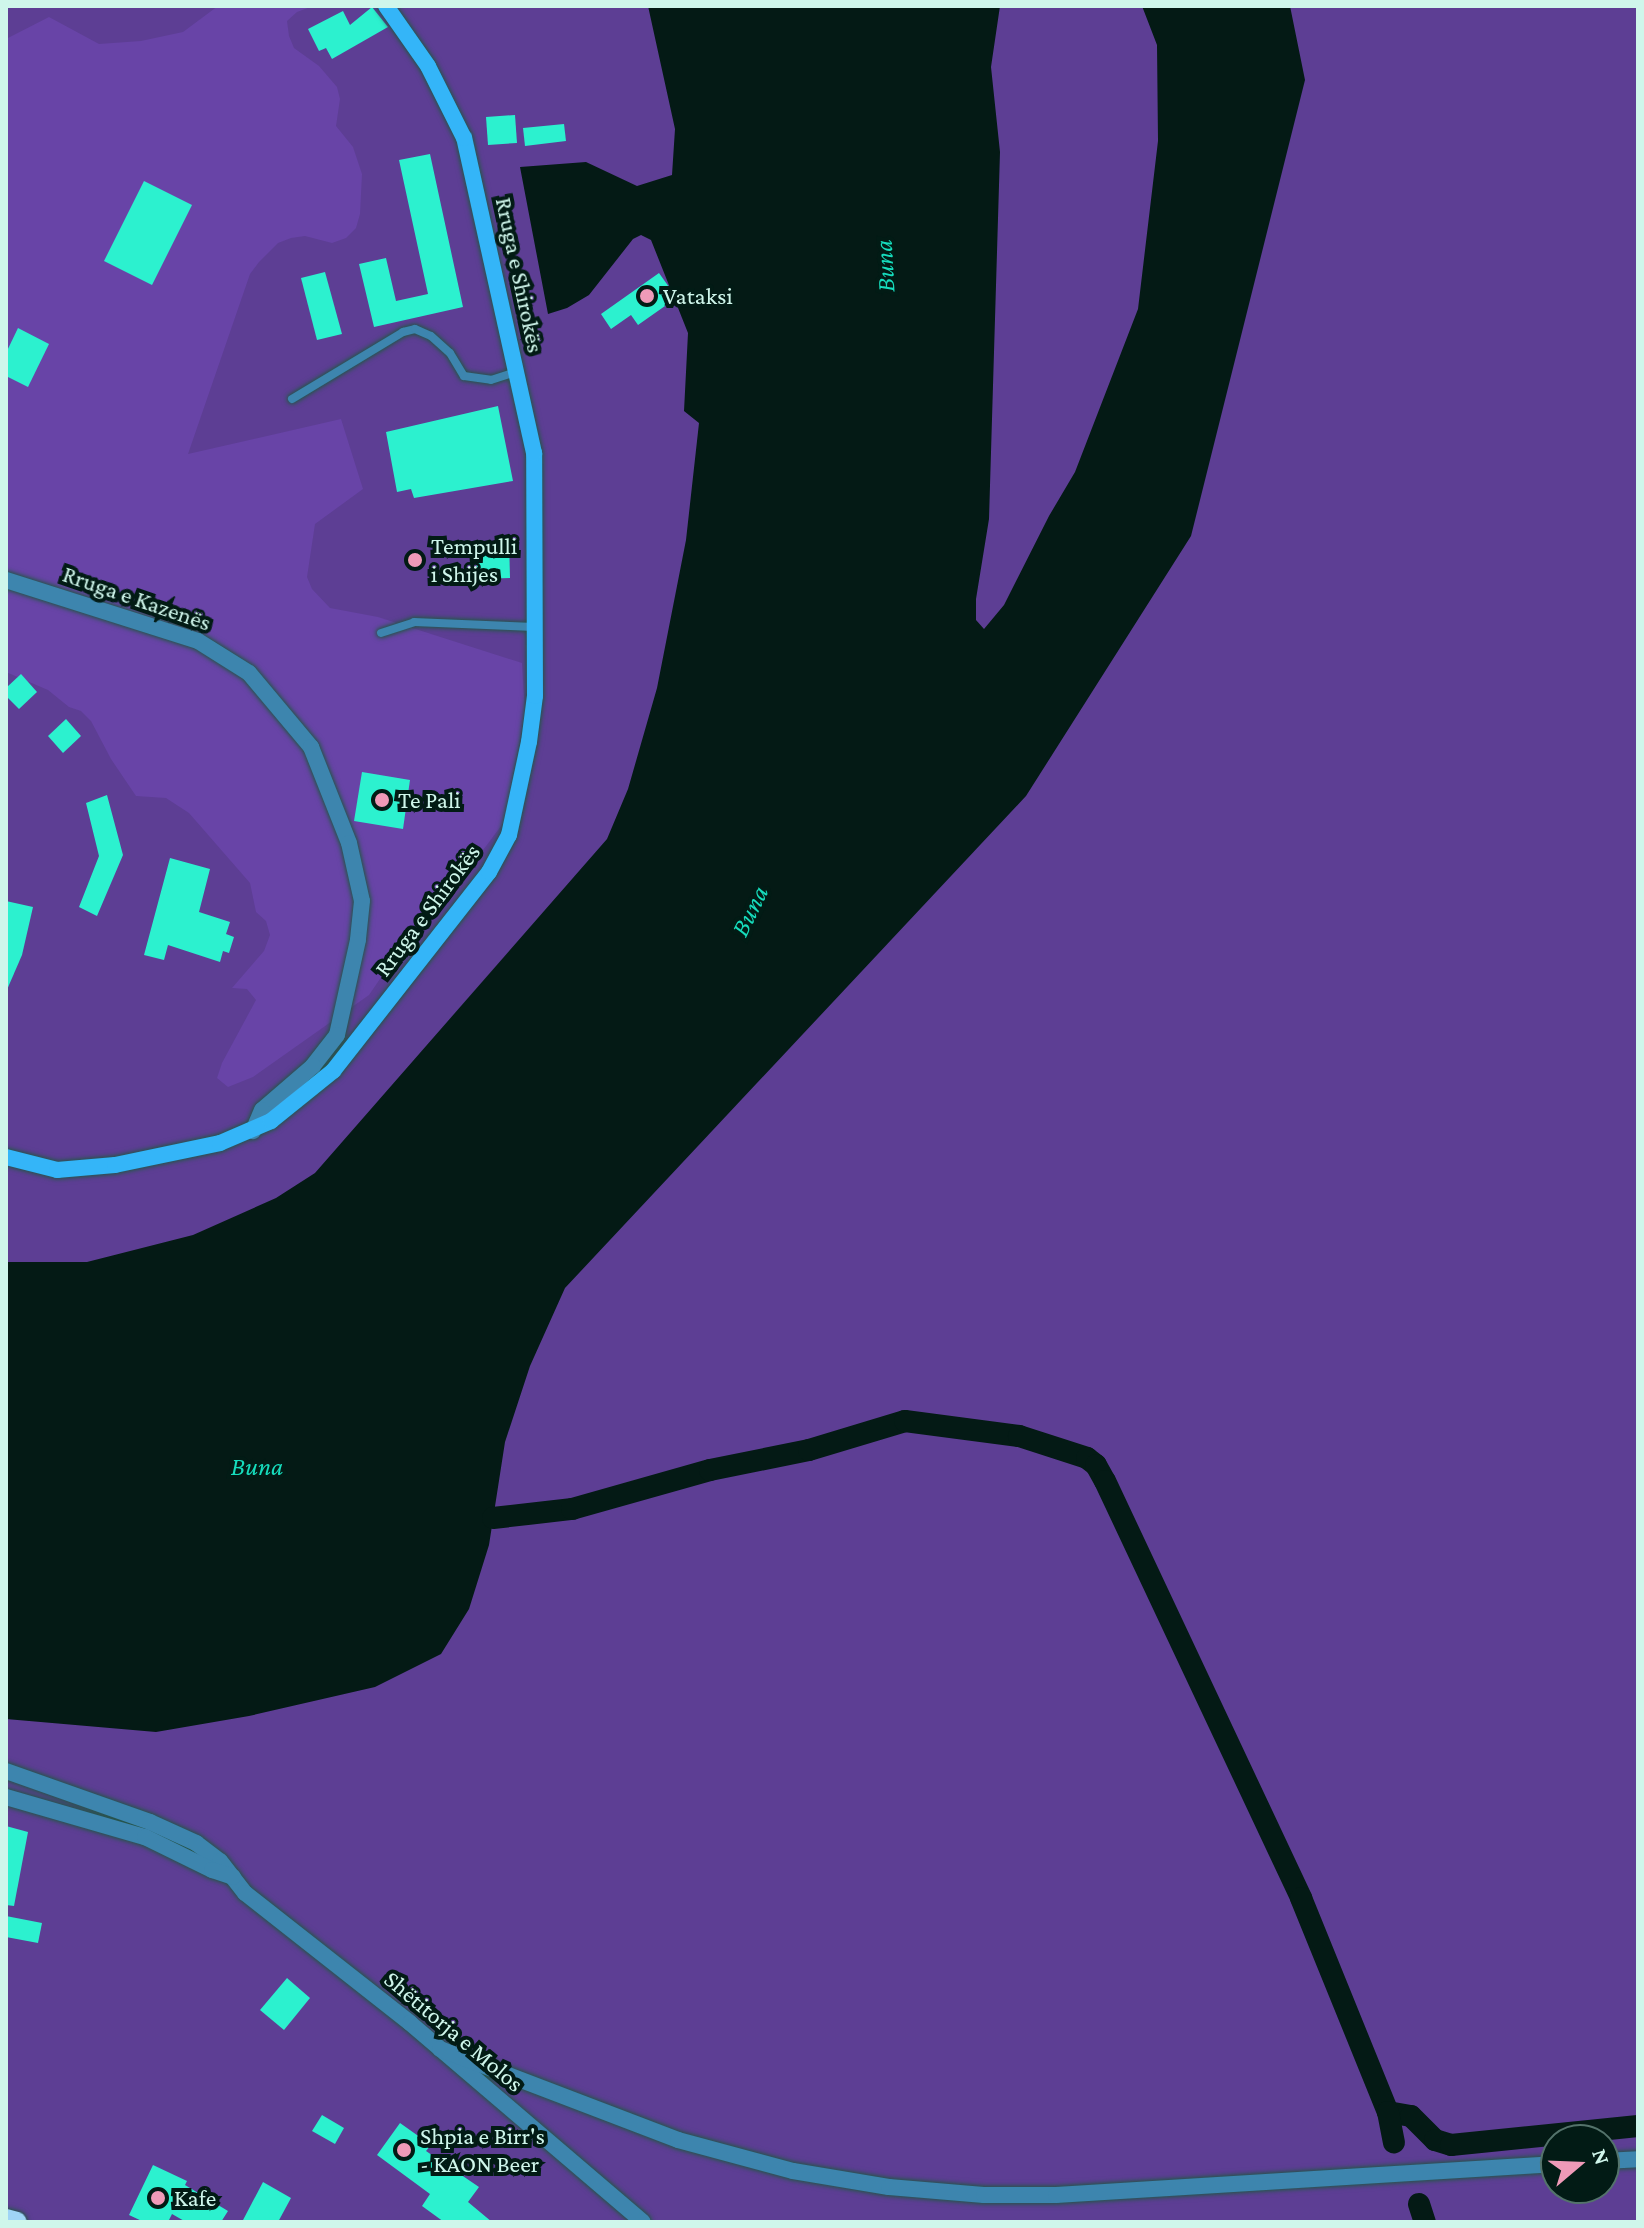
<!DOCTYPE html>
<html>
<head>
<meta charset="utf-8">
<style>
	body { margin:0 }
	#map { position:relative; width:1644px; height:2228px; overflow:hidden; background:#06362d; font-family:"Crimson Pro",serif }
	div>[style] { position:absolute }
	.green>* { inset:0; background:#5d3e94 }
	.forest>* { inset:0; background:#6844a7 }
	.water>* { inset:0; background:#041a15 }
	.canal>* { height:22px; margin:-11px; padding:0 11px; transform-origin:11px; border-radius:11px; background:#041a15 }
	.building>* { inset:0; background:#2cf1cf }
	.roads { filter:drop-shadow(0 0 2px #26554b) drop-shadow(0 0 2px #26554b) }
	.lane>* { height:8px; margin:-4px; padding:0 4px; transform-origin:4px; border-radius:4px; background:#3d85ae }
	.street>* { height:16px; margin:-8px; padding:0 8px; transform-origin:8px; border-radius:8px; background:#3d85ae }
	.secondary>* { height:16px; margin:-8px; padding:0 8px; transform-origin:8px; border-radius:8px; background:#34b5f8 }
	.primary>* { height:20px; margin:-10px; padding:0 10px; transform-origin:10px; border-radius:10px; background:#9fd4f6 }
	.dots>* { width:22px; height:22px; translate:-50% -50%; box-sizing:border-box; border:4px solid #021b15; border-radius:50% }
	span { translate:-50% -50%; white-space:nowrap; text-align:center; line-height:1.15; -webkit-text-stroke:8px #021b15; paint-order:stroke }
	.street-label { font-size:24px; color:#cff6eb }
	.poi-label { font-size:24px; color:#cff6eb }
	.left { translate:0 -50%; text-align:left }
	.water-label { font-size:26px; color:#16ddbd; font-style:italic }
	.frame { position:absolute; inset:0; border:8px solid #cff6eb; pointer-events:none }
	.north { position:absolute; left:1540px; top:2124px; width:80px; height:80px; box-sizing:border-box; background:#021b15; border:2px solid #54736b; border-radius:50%; rotate:71deg; font-size:22px; font-weight:700; line-height:32px; text-align:center; color:#cff6eb }
	.north::after { content:''; display:block; margin:auto; width:28px; height:36px; background:#ef9ab8; clip-path:polygon(50% 0,100% 100%,50% 72%,0 100%) }
</style>
</head>
<body>
<div id="map">
	<div class="green">
		<i style="clip-path:polygon(evenodd,6px 6px,1638px 6px,1638px 2222px,6px 2222px,6px 6px,1556px 2140px,1604px 2140px,1604px 2188px,1556px 2188px,1556px 2140px)"></i>
	</div>
	<div class="forest">
		<i style="clip-path:polygon(218px 6px,313px 6px,297px 12px,287px 21px,289px 36px,294px 48px,319px 66px,337px 87px,340px 99px,336px 126px,353px 147px,362px 174px,360px 214px,356px 228px,346px 238px,332px 243px,305px 236px,291px 238px,278px 243px,259px 262px,250px 274px,188px 454px,341px 419px,363px 489px,315px 524px,307px 577px,312px 589px,330px 608px,378px 617px,522px 663px,525px 713px,504px 822px,445px 901px,395px 957px,369px 995px,253px 1077px,228px 1087px,217px 1078px,222px 1063px,256px 1000px,247px 989px,232px 988px,264px 951px,270px 935px,266px 921px,256px 912px,250px 883px,189px 813px,166px 798px,136px 796px,111px 759px,91px 721px,81px 711px,69px 707px,48px 690px,6px 672px,6px 39px,49px 17px,99px 44px,141px 41px,183px 32px)"></i>
	</div>
	<div class="water">
		<i style="clip-path:polygon(648px 6px,1000px 6px,991px 67px,1000px 152px,989px 519px,976px 599px,976px 620px,984px 629px,1004px 605px,1049px 516px,1075px 472px,1138px 309px,1158px 141px,1157px 45px,1142px 6px,1290px 6px,1305px 80px,1191px 536px,1026px 796px,565px 1288px,530px 1366px,505px 1442px,489px 1545px,469px 1609px,441px 1654px,375px 1687px,249px 1716px,156px 1732px,6px 1719px,6px 1262px,87px 1262px,193px 1235px,276px 1198px,315px 1173px,607px 839px,628px 789px,657px 688px,686px 540px,699px 423px,684px 411px,688px 333px,651px 240px,641px 235px,633px 239px,589px 295px,567px 308px,548px 314px,520px 167px,586px 162px,637px 186px,672px 175px,675px 129px)"></i>
	</div>
	<div class="canal">
		<i style="left:493px;top:1518px;width:80px;rotate:-6.5deg"></i>
		<i style="left:572px;top:1509px;width:143px;rotate:-15.8deg"></i>
		<i style="left:710px;top:1470px;width:101px;rotate:-11.4deg"></i>
		<i style="left:809px;top:1450px;width:100px;rotate:-16.8deg"></i>
		<i style="left:905px;top:1421px;width:115px;rotate:7.5deg"></i>
		<i style="left:1019px;top:1436px;width:71px;rotate:17.9deg"></i>
		<i style="left:1087px;top:1458px;width:11px;rotate:38deg"></i>
		<i style="left:1096px;top:1465px;width:18px;rotate:61deg"></i>
		<i style="left:1105px;top:1481px;width:461px;rotate:64.8deg"></i>
		<i style="left:1301px;top:1898px;width:231px;rotate:67.9deg"></i>
		<i style="left:1388px;top:2112px;width:23px;rotate:10deg"></i>
		<i style="left:1411px;top:2116px;width:34px;rotate:45deg"></i>
		<i style="left:1435px;top:2140px;width:17px;rotate:17deg"></i>
		<i style="left:1451px;top:2145px;width:188px;rotate:-5.8deg"></i>
		<i style="left:1388px;top:2112px;width:31px;rotate:79deg"></i>
		<i style="left:1419px;top:2204px;width:19px;rotate:72deg"></i>
	</div>
	<div class="building">
		<i style="clip-path:polygon(372px 7px,388px 27px,332px 59px,326px 48px,319px 51px,308px 29px,343px 11px,350px 25px)"></i>
		<i style="clip-path:polygon(515px 115px,517px 143px,488px 145px,486px 117px)"></i>
		<i style="clip-path:polygon(564px 124px,566px 141px,525px 146px,523px 128px)"></i>
		<i style="clip-path:polygon(430px 154px,463px 307px,374px 327px,359px 264px,386px 258px,396px 301px,428px 294px,399px 160px)"></i>
		<i style="clip-path:polygon(144px 181px,192px 205px,152px 285px,104px 261px)"></i>
		<i style="clip-path:polygon(325px 272px,342px 334px,317px 340px,301px 278px)"></i>
		<i style="clip-path:polygon(659px 273px,669px 287px,665px 306px,638px 325px,631px 315px,611px 329px,601px 314px)"></i>
		<i style="clip-path:polygon(18px 328px,49px 344px,28px 387px,6px 376px,6px 353px)"></i>
		<i style="clip-path:polygon(498px 406px,513px 481px,414px 498px,411px 489px,397px 492px,386px 432px)"></i>
		<i style="clip-path:polygon(476px 541px,509px 541px,510px 578px,477px 579px)"></i>
		<i style="clip-path:polygon(21px 674px,37px 692px,19px 709px,6px 696px,6px 688px)"></i>
		<i style="clip-path:polygon(66px 719px,81px 736px,63px 753px,48px 736px)"></i>
		<i style="clip-path:polygon(362px 772px,410px 780px,403px 829px,354px 821px)"></i>
		<i style="clip-path:polygon(107px 795px,123px 855px,97px 916px,79px 907px,99px 856px,86px 803px)"></i>
		<i style="clip-path:polygon(170px 858px,210px 869px,199px 912px,230px 922px,226px 934px,234px 937px,229px 953px,223px 951px,220px 962px,168px 945px,164px 960px,144px 955px)"></i>
		<i style="clip-path:polygon(6px 901px,33px 907px,22px 955px,6px 992px)"></i>
		<i style="clip-path:polygon(6px 1826px,28px 1832px,14px 1906px,6px 1905px)"></i>
		<i style="clip-path:polygon(6px 1916px,42px 1923px,38px 1943px,6px 1937px)"></i>
		<i style="clip-path:polygon(287px 1978px,310px 1998px,284px 2030px,260px 2010px)"></i>
		<i style="clip-path:polygon(322px 2115px,344px 2128px,335px 2144px,312px 2131px)"></i>
		<i style="clip-path:polygon(400px 2123px,431px 2145px,426px 2151px,479px 2187px,468px 2202px,492px 2222px,444px 2222px,422px 2206px,430px 2194px,377px 2155px)"></i>
		<i style="clip-path:polygon(153px 2165px,187px 2181px,185px 2185px,228px 2211px,221px 2222px,186px 2222px,172px 2214px,168px 2222px,144px 2222px,129px 2215px)"></i>
		<i style="clip-path:polygon(263px 2182px,291px 2198px,278px 2222px,242px 2222px)"></i>
	</div>
	<div class="roads">
		<div class="lane">
			<i style="left:292px;top:399px;width:130px;rotate:-31.1deg"></i>
			<i style="left:403px;top:332px;width:12px;rotate:-14deg"></i>
			<i style="left:415px;top:329px;width:17px;rotate:24deg"></i>
			<i style="left:431px;top:336px;width:25px;rotate:42deg"></i>
			<i style="left:450px;top:353px;width:27px;rotate:59deg"></i>
			<i style="left:464px;top:376px;width:27px;rotate:8deg"></i>
			<i style="left:491px;top:380px;width:26px;rotate:-18deg"></i>
			<i style="left:381px;top:633px;width:35px;rotate:-18deg"></i>
			<i style="left:414px;top:622px;width:120px;rotate:2.4deg"></i>
		</div>
		<div class="street">
			<i style="left:6px;top:580px;width:201px;rotate:17.6deg"></i>
			<i style="left:198px;top:641px;width:60px;rotate:32.1deg"></i>
			<i style="left:249px;top:673px;width:97px;rotate:50deg"></i>
			<i style="left:311px;top:747px;width:103px;rotate:68.4deg"></i>
			<i style="left:349px;top:843px;width:59px;rotate:77.4deg"></i>
			<i style="left:362px;top:901px;width:39px;rotate:96deg"></i>
			<i style="left:358px;top:940px;width:97px;rotate:102.5deg"></i>
			<i style="left:337px;top:1035px;width:39px;rotate:128deg"></i>
			<i style="left:313px;top:1066px;width:67px;rotate:139.2deg"></i>
			<i style="left:262px;top:1110px;width:23px;rotate:113deg"></i>
			<i style="left:6px;top:1771px;width:153px;rotate:19.5deg"></i>
			<i style="left:150px;top:1822px;width:51px;rotate:24.5deg"></i>
			<i style="left:196px;top:1843px;width:30px;rotate:37deg"></i>
			<i style="left:220px;top:1861px;width:41px;rotate:52deg"></i>
			<i style="left:245px;top:1893px;width:210px;rotate:38.2deg"></i>
			<i style="left:410px;top:2023px;width:306px;rotate:40.5deg"></i>
			<i style="left:6px;top:1797px;width:145px;rotate:16.1deg"></i>
			<i style="left:145px;top:1837px;width:75px;rotate:26.2deg"></i>
			<i style="left:212px;top:1870px;width:22px;rotate:18deg"></i>
			<i style="left:440px;top:2049px;width:255px;rotate:20.9deg"></i>
			<i style="left:678px;top:2140px;width:119px;rotate:15.1deg"></i>
			<i style="left:793px;top:2171px;width:97px;rotate:9.5deg"></i>
			<i style="left:889px;top:2187px;width:95px;rotate:4.8deg"></i>
			<i style="left:984px;top:2195px;width:72px"></i>
			<i style="left:1056px;top:2195px;width:501px;rotate:-3.55deg"></i>
			<i style="left:1604px;top:2161px;width:34px;rotate:-3deg"></i>
		</div>
		<div class="secondary">
			<i style="left:6px;top:1157px;width:53px;rotate:14.3deg"></i>
			<i style="left:57px;top:1170px;width:58px;rotate:-4.9deg"></i>
			<i style="left:115px;top:1165px;width:107px;rotate:-11.8deg"></i>
			<i style="left:220px;top:1143px;width:56px;rotate:-23.3deg"></i>
			<i style="left:271px;top:1121px;width:80px;rotate:-38.9deg"></i>
			<i style="left:333px;top:1071px;width:253px;rotate:-51.9deg"></i>
			<i style="left:489px;top:872px;width:42px;rotate:-61.6deg"></i>
			<i style="left:509px;top:835px;width:95px;rotate:-77.9deg"></i>
			<i style="left:529px;top:742px;width:46px;rotate:-82.6deg"></i>
			<i style="left:535px;top:696px;width:243px;rotate:-90.2deg"></i>
			<i style="left:534px;top:453px;width:323px;rotate:-102.5deg"></i>
			<i style="left:464px;top:138px;width:80px;rotate:-116.6deg"></i>
			<i style="left:428px;top:66px;width:73px;rotate:-125deg"></i>
		</div>
		<div class="primary">
			<i style="left:6px;top:2219px;width:11px;rotate:15deg"></i>
		</div>
	</div>
	<div class="dots">
		<i style="left:647px;top:296px;background:#ef9ab8"></i>
		<i style="left:415px;top:560px;background:#ef9ab8"></i>
		<i style="left:382px;top:800px;background:#ef9ab8"></i>
		<i style="left:404px;top:2150px;background:#ef9ab8"></i>
		<i style="left:158px;top:2198px;background:#ef9ab8"></i>
	</div>
	<div class="street-label">
		<span style="left:520px;top:275px;rotate:78deg">Rruga e Shirokës</span>
		<span style="left:137px;top:598px;rotate:19deg">Rruga e Kazenës</span>
		<span style="left:427px;top:910px;rotate:-53deg">Rruga e Shirokës</span>
		<span style="left:454px;top:2031px;rotate:40deg">Shëtitorja e Molos</span>
	</div>
	<div class="poi-label">
		<span class="left" style="left:663px;top:296px">Vataksi</span>
		<span class="left" style="left:431px;top:560px">Tempulli<br>i Shijes</span>
		<span class="left" style="left:398px;top:800px">Te Pali</span>
		<span class="left" style="left:420px;top:2150px">Shpia e Birr's<br>- KAON Beer</span>
		<span class="left" style="left:174px;top:2198px">Kafe</span>
	</div>
	<div class="water-label">
		<span style="left:885px;top:266px;rotate:-93deg">Buna</span>
		<span style="left:750px;top:911px;rotate:-64deg">Buna</span>
		<span style="left:257px;top:1467px">Buna</span>
	</div>
	<div class="frame"></div>
	<div class="north">N</div>
</div>
</body>
</html>
